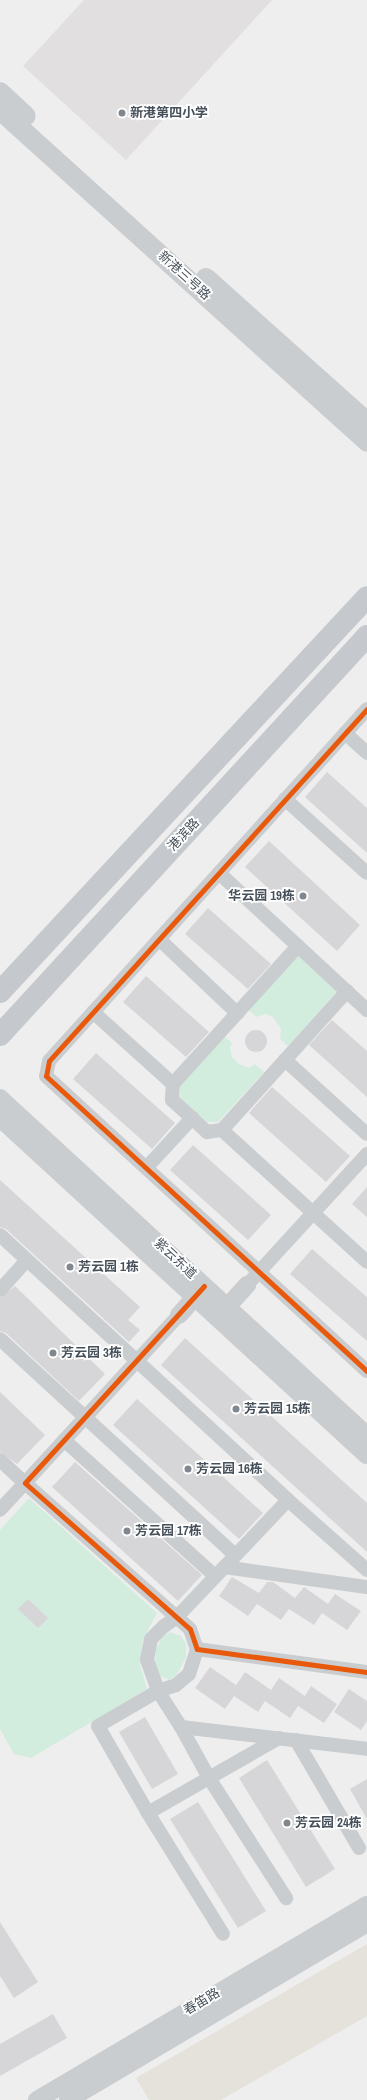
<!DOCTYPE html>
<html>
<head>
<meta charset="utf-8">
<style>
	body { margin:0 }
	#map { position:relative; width:367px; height:2100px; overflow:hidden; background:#efeeee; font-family:"Archivo Narrow","Noto Sans SC",sans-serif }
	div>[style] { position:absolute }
	.commercial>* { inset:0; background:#e4e2db }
	.education>* { inset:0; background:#e1dfe0 }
	.green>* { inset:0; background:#d2edde }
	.building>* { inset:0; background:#d6d6d8 }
	.round { border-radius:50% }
	.minor>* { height:14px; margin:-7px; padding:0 7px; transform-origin:7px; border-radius:7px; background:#cacdcf }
	.tertiary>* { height:18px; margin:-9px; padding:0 9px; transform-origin:9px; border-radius:9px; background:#cacdcf }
	.secondary>* { height:20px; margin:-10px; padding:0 10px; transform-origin:10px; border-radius:10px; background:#cacdd0 }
	.primary>* { height:22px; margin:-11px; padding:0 11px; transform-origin:11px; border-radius:11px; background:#c5c9cd }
	.cycleway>* { height:5px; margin:-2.5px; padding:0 2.5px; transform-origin:2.5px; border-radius:2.5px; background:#e8590c }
	.dots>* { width:11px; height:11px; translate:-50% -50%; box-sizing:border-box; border:2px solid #fff; border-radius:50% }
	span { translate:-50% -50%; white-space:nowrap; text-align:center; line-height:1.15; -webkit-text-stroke:3.5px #fff; paint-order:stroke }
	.poi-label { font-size:13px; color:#46505a; font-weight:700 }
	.left { translate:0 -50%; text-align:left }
	.right { translate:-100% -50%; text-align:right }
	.street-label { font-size:13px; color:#46505a }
</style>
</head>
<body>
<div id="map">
	<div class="commercial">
		<i style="clip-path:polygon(367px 1944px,367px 2016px,221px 2100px,149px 2100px,136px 2078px)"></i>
	</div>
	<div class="education">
		<i style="clip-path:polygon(84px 0,272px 0,126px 160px,23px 66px)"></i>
	</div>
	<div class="green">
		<i style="clip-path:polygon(297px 955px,337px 991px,288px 1046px,280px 1039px,281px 1029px,273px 1017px,266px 1014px,256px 1017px,248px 1009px)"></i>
		<i style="clip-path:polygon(223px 1035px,232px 1043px,230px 1048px,232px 1057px,239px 1064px,249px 1068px,255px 1064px,264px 1072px,218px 1122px,207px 1122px,180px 1098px,180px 1086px)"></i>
		<i style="clip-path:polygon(29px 1498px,157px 1613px,143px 1639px,140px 1665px,147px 1689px,31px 1758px,14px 1754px,0 1729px,0 1530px)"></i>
		<i style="clip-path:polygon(170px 1632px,181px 1636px,186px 1644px,186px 1657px,176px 1676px,169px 1680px,160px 1676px,155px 1664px,156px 1649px,162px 1638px)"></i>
	</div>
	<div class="building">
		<i style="clip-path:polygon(327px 772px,367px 808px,367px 853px,305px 797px)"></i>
		<i style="clip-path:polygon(269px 841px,360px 925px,337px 951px,245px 867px)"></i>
		<i style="clip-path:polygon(208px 908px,271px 964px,248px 989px,185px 934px)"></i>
		<i style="clip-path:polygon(146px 976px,209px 1032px,186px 1057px,123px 1002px)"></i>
		<i style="clip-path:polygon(332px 1020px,367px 1051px,367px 1097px,309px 1045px)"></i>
		<i class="round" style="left:245px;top:1030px;width:22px;height:22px"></i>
		<i style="clip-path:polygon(96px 1053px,175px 1123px,152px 1149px,73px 1079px)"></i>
		<i style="clip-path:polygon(272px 1087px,350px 1156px,326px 1182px,249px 1113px)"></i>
		<i style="clip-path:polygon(193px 1145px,271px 1215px,248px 1240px,170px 1170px)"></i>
		<i style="clip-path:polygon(0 1180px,140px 1307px,128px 1320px,140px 1330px,129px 1342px,6px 1229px,0 1227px)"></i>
		<i style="clip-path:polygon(367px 1187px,367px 1217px,352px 1204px)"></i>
		<i style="clip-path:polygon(312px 1249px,367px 1297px,367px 1341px,290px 1274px)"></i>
		<i style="clip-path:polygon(15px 1286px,105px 1374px,79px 1401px,6px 1333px,0 1331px,0 1298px)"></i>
		<i style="clip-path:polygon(185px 1338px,367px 1503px,367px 1552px,161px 1365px)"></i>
		<i style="clip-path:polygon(0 1392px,45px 1435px,17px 1464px,0 1452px)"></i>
		<i style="clip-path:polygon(137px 1399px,263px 1513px,239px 1539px,113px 1425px)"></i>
		<i style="clip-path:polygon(75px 1462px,202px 1575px,178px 1601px,52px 1487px)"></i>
		<i style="clip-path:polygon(232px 1577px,259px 1593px,267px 1582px,273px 1582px,295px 1598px,304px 1587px,328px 1604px,335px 1594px,361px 1611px,347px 1630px,322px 1613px,314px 1625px,289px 1609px,281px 1620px,257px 1604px,248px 1616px,219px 1596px)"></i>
		<i style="clip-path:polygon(28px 1599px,48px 1618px,38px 1628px,18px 1609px)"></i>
		<i style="clip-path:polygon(210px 1667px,236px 1685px,245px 1672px,271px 1690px,279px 1678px,305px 1696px,311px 1686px,337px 1704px,324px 1723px,298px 1706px,290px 1718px,265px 1701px,258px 1712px,234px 1696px,225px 1709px,195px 1688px)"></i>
		<i style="clip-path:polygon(349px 1689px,367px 1701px,367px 1721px,361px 1730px,334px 1712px)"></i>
		<i style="clip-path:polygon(145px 1717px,178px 1774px,152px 1789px,119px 1732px)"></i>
		<i style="clip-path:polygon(267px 1760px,335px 1869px,306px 1887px,239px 1778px)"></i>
		<i style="clip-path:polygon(367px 1779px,367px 1819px,350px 1789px)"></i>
		<i style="clip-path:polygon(198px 1802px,266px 1911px,238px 1928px,170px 1819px)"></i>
		<i style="clip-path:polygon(0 1922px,38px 1982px,14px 1998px,0 1976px)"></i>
		<i style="clip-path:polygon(53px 2014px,67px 2038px,0 2076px,0 2044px)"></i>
	</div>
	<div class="minor">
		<i style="left:367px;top:709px;width:474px;rotate:132.1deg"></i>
		<i style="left:49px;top:1061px;width:15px;rotate:101deg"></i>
		<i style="left:46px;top:1076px;width:436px;rotate:42.6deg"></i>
		<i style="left:345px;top:733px;width:30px;rotate:42deg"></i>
		<i style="left:285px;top:799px;width:110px;rotate:42.1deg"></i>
		<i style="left:219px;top:873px;width:202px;rotate:42.8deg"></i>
		<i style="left:159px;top:939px;width:108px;rotate:43.5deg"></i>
		<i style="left:298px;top:946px;width:186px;rotate:132.2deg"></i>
		<i style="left:173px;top:1084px;width:16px;rotate:94deg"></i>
		<i style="left:172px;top:1100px;width:27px;rotate:42deg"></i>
		<i style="left:192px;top:1118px;width:21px;rotate:43deg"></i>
		<i style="left:207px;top:1132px;width:15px;rotate:-8deg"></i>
		<i style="left:222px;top:1130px;width:187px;rotate:-48deg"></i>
		<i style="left:93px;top:1012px;width:108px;rotate:42deg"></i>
		<i style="left:285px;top:1060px;width:110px;rotate:42.1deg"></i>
		<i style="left:222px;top:1130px;width:196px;rotate:42.3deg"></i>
		<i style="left:147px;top:1167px;width:67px;rotate:-47.4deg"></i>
		<i style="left:0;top:1235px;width:391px;rotate:42.6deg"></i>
		<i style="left:247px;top:1285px;width:178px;rotate:-47.5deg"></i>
		<i style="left:0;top:1290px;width:40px;rotate:-48deg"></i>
		<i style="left:179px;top:1315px;width:228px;rotate:132.5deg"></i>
		<i style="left:25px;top:1483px;width:220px;rotate:41.5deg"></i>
		<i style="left:190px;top:1629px;width:21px;rotate:71deg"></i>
		<i style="left:197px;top:1649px;width:172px;rotate:7.7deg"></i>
		<i style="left:0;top:1339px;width:319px;rotate:42.6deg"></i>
		<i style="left:64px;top:1440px;width:203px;rotate:42deg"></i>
		<i style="left:0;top:1460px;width:34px;rotate:43deg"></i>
		<i style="left:25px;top:1483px;width:37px;rotate:133deg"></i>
		<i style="left:224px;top:1567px;width:144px;rotate:8deg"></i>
		<i style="left:367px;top:1570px;width:106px;rotate:-138.5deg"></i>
		<i style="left:288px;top:1500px;width:161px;rotate:133.5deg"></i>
		<i style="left:177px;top:1617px;width:16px;rotate:145deg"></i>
		<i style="left:164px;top:1626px;width:18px;rotate:135deg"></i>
		<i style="left:151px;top:1639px;width:21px;rotate:101deg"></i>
		<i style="left:147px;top:1660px;width:33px;rotate:70deg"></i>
		<i style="left:158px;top:1691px;width:43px;rotate:57.4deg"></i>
		<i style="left:181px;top:1727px;width:187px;rotate:6.7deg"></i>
		<i style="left:181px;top:1727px;width:58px;rotate:61.2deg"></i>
		<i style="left:209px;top:1778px;width:70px;rotate:150.2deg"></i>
		<i style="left:148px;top:1813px;width:100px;rotate:-119.9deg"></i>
		<i style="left:98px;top:1726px;width:69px;rotate:-30.3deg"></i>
		<i style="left:158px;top:1691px;width:19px;rotate:-18deg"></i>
		<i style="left:176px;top:1685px;width:17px;rotate:-40deg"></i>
		<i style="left:189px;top:1674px;width:26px;rotate:-72deg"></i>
		<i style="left:279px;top:1738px;width:81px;rotate:150.3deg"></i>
		<i style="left:209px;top:1778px;width:143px;rotate:57.3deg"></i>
		<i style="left:296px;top:1740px;width:125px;rotate:59.7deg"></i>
		<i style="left:148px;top:1813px;width:142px;rotate:58.2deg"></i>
	</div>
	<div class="tertiary">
		<i style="left:0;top:1098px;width:499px;rotate:42.6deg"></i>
		<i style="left:0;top:1118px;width:498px;rotate:42.6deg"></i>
		<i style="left:179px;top:1315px;width:36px;rotate:-48deg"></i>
		<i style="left:219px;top:1316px;width:42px;rotate:-47.9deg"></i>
		<i style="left:37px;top:2100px;width:383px;rotate:-30.6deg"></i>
		<i style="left:68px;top:2100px;width:347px;rotate:-30.6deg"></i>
	</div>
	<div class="secondary">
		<i style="left:0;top:92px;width:35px;rotate:43deg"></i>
		<i style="left:0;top:110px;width:495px;rotate:42.1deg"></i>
		<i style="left:206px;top:278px;width:216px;rotate:41.8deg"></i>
	</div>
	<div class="primary">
		<i style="left:0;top:992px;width:539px;rotate:-47.1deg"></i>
		<i style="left:0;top:1035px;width:542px;rotate:-47.39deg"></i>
	</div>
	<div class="cycleway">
		<i style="left:367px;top:709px;width:474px;rotate:132.1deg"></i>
		<i style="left:49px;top:1061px;width:15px;rotate:101deg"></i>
		<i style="left:46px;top:1076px;width:436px;rotate:42.6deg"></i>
		<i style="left:204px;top:1286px;width:266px;rotate:132.3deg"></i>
		<i style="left:25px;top:1483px;width:220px;rotate:41.5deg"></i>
		<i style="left:190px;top:1629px;width:21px;rotate:71deg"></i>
		<i style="left:197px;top:1649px;width:172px;rotate:7.7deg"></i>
	</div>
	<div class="dots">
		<i style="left:122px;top:113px;background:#81878e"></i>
		<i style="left:303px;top:896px;background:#81878e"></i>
		<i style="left:70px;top:1267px;background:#81878e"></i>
		<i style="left:53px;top:1353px;background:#81878e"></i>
		<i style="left:236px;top:1409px;background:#81878e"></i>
		<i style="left:188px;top:1469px;background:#81878e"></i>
		<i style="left:127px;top:1531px;background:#81878e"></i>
		<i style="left:287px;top:1823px;background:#81878e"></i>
	</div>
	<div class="poi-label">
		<span class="left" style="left:130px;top:113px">新港第四小学</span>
		<span class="right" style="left:295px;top:896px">华云园 19栋</span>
		<span class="left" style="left:78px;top:1267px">芳云园 1栋</span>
		<span class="left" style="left:61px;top:1353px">芳云园 3栋</span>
		<span class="left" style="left:244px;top:1409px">芳云园 15栋</span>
		<span class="left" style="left:196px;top:1469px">芳云园 16栋</span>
		<span class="left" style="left:135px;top:1531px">芳云园 17栋</span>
		<span class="left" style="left:295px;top:1823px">芳云园 24栋</span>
	</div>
	<div class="street-label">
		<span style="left:184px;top:276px;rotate:42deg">新港三号路</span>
		<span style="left:184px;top:835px;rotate:-47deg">港滨路</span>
		<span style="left:175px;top:1259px;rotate:43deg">紫云东道</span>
		<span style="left:202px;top:2002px;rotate:-31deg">春笛路</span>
	</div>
</div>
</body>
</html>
